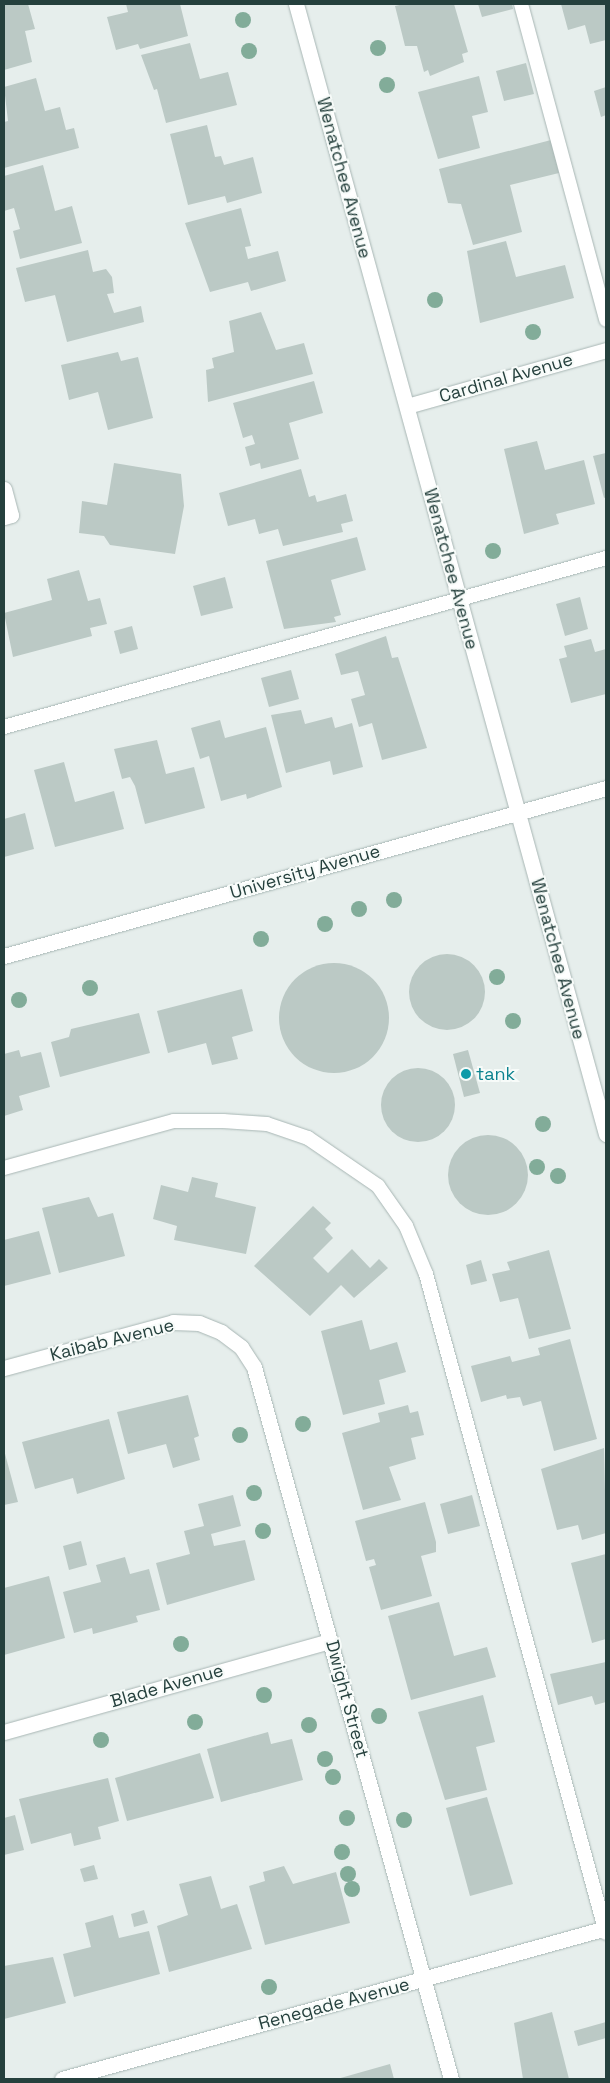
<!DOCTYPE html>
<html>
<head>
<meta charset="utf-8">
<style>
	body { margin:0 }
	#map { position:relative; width:610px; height:2083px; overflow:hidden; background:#e6eeec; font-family:"Space Grotesk",sans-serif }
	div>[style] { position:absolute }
	.building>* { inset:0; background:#bbc9c5 }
	.round { border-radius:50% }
	.roads { filter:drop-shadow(0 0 1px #a8b6b4) drop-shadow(0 0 1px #a8b6b4) }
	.service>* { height:14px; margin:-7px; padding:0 7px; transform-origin:7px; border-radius:7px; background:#fff }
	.minor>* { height:15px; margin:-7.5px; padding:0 7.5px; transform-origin:7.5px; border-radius:7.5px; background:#fff }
	.tertiary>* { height:15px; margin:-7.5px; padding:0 7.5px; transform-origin:7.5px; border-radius:7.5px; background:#fff }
	.trees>* { width:16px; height:16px; margin:-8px; border-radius:50%; background:#82ac99 }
	.dots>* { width:14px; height:14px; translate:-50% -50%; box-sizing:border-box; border:2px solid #f7fbf9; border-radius:50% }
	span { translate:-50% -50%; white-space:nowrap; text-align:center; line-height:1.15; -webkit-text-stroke:4px #f7fbf9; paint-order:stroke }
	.street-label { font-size:18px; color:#25403d }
	.culture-label { font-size:18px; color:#0d838f }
	.left { translate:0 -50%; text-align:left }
	.frame { position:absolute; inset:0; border:5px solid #25403d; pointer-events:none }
</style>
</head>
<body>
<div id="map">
	<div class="building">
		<i style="clip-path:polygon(4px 4px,28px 4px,35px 29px,25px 31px,32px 62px,4px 70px)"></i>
		<i style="clip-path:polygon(126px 4px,180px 4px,188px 36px,140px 49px,138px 44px,116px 50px,107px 17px,128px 12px)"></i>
		<i style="clip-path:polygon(404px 4px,454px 4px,468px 52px,462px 54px,464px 62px,430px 76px,428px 70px,424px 72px,417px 46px,405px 46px,395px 6px)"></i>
		<i style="clip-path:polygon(478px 4px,512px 4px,513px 9px,482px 17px)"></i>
		<i style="clip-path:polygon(561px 4px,606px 4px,606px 40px,590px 44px,585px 25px,568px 30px)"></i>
		<i style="clip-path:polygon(190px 43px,200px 79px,228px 72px,237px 105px,166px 123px,157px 89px,154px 90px,141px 55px)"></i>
		<i style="clip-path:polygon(526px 63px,534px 94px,504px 101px,496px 71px)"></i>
		<i style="clip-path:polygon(479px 76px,488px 112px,472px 116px,480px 148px,438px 159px,418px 92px)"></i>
		<i style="clip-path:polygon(36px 78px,45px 111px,60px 107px,66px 130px,74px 128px,79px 148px,4px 168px,4px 122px,8px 121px,4px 87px)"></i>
		<i style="clip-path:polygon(606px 87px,606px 115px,601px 117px,594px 91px)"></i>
		<i style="clip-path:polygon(207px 125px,215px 157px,221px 156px,224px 165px,253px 157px,262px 193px,227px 203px,225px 196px,188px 205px,170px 134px)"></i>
		<i style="clip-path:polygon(551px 140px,559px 173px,510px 185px,522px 232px,473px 245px,461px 204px,448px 203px,439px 169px)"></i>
		<i style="clip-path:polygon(43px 165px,55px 211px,72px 206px,82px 243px,20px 259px,13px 231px,20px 229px,14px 208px,4px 211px,4px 176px)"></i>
		<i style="clip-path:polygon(241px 208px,251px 246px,245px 247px,248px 259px,278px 251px,286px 281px,251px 291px,248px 282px,210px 292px,185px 223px)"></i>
		<i style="clip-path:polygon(506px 241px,516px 277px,565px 265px,574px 298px,480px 323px,467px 251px)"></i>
		<i style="clip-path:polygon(88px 250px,93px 272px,106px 269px,112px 277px,114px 293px,107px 294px,114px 313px,141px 306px,144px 322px,67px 342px,55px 295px,25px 302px,16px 268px)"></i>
		<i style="clip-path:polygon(261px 312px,276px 350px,304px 343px,313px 374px,208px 402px,206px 370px,214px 368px,212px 358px,234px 352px,229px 321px)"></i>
		<i style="clip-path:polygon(118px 352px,121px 361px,138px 357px,153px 418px,108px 430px,98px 392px,69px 400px,61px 365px)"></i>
		<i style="clip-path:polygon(314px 381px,323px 413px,289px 423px,299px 459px,261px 469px,260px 463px,250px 466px,245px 447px,255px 444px,252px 435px,243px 438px,233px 403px)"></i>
		<i style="clip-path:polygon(537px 441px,545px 470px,584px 460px,595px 504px,556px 514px,559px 524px,524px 534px,504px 449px)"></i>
		<i style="clip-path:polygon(606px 453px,606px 497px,604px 498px,593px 456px)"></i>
		<i style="clip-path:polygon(114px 463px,181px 474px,184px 506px,175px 554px,110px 545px,104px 536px,79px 533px,82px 501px,107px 505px)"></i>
		<i style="clip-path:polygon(301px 469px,309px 497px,315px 495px,317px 502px,346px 494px,353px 521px,341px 524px,343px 532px,283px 546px,278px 529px,259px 534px,255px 519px,228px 526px,219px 493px)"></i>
		<i style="clip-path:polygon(357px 537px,366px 570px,331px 580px,341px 615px,334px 617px,336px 622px,284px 629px,266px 561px)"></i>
		<i style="clip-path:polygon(79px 570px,88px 601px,100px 598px,107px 624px,90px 628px,92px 636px,13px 657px,4px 613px,52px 600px,47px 579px)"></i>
		<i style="clip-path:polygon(225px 577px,233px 608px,201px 616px,193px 586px)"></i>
		<i style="clip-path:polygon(580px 597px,588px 629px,565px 636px,556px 604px)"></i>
		<i style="clip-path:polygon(132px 626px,138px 649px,120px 654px,114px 631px)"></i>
		<i style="clip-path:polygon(386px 636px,392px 658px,398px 657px,427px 748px,382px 760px,372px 723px,359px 727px,351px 699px,365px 695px,358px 671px,341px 675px,335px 654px)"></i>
		<i style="clip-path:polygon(591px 639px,595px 652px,606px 649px,606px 694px,571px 703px,559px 659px,567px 657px,564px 646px)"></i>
		<i style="clip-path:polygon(291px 670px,299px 699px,269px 707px,261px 678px)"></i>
		<i style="clip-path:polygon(301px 710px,305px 724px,332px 717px,335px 728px,352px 723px,363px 767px,333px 775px,330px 761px,286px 773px,271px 715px)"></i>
		<i style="clip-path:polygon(220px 720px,225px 738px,266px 727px,282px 787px,247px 799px,246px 794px,221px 801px,209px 756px,200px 759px,191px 728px)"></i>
		<i style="clip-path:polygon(157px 740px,166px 774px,194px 767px,205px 808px,145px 824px,135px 786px,130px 777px,122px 779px,114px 749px)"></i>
		<i style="clip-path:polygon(64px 762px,75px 802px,114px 791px,124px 829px,55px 847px,34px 770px)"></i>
		<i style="clip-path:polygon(25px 813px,34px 849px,4px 857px,4px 819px)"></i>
		<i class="round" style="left:409px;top:954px;width:76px;height:76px"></i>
		<i class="round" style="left:279px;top:963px;width:110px;height:110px"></i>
		<i style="clip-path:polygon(242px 989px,253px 1031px,232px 1037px,238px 1059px,212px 1065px,206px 1043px,168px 1053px,157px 1011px)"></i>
		<i style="clip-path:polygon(139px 1013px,150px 1053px,60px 1077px,51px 1042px,69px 1037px,71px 1029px)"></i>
		<i style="clip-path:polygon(19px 1050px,21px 1057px,41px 1052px,50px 1087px,19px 1096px,23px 1110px,4px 1116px,4px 1054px)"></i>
		<i style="clip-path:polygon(468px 1050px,480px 1093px,464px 1097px,453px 1054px)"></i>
		<i class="round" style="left:381px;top:1068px;width:74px;height:74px"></i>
		<i class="round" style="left:448px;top:1135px;width:80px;height:80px"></i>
		<i style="clip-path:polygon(192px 1177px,218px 1183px,215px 1197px,256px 1207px,246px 1254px,174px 1240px,177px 1226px,153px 1219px,161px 1185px,188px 1192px)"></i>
		<i style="clip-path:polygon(89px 1197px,98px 1217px,113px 1213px,125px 1256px,59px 1273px,42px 1208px)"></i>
		<i style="clip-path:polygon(313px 1206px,331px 1223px,325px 1229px,333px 1238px,313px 1258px,328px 1273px,352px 1249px,370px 1268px,379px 1259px,388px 1268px,354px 1298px,341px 1285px,310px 1316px,254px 1266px)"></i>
		<i style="clip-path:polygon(39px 1231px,51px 1274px,4px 1286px,4px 1240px)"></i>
		<i style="clip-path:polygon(549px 1250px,571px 1329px,529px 1339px,518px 1298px,500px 1302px,492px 1274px,510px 1270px,507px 1262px)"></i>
		<i style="clip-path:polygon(481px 1260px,487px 1281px,471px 1285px,466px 1265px)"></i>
		<i style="clip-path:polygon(362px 1320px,370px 1350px,397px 1342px,406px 1372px,379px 1380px,385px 1404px,343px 1415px,321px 1331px)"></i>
		<i style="clip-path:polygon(570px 1339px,597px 1439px,554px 1451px,541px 1401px,523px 1406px,520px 1397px,507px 1399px,506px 1395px,481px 1402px,471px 1366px,510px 1356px,512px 1362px,540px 1355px,538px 1348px)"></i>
		<i style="clip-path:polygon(188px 1395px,199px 1436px,194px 1438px,200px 1460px,173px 1468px,166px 1444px,128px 1454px,117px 1412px)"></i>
		<i style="clip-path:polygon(408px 1405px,410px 1413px,418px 1411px,424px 1435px,411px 1438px,416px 1459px,389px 1467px,401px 1500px,363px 1510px,342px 1433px,380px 1422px,378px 1413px)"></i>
		<i style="clip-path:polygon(109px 1419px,125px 1479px,77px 1494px,73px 1478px,35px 1489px,22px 1442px)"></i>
		<i style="clip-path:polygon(604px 1448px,606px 1533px,582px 1540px,578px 1525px,557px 1530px,541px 1469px)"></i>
		<i style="clip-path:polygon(4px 1450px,18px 1502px,4px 1505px)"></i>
		<i style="clip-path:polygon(233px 1495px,241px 1526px,211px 1534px,214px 1546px,245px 1540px,255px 1580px,167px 1605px,156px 1563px,190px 1554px,184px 1531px,204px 1526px,198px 1504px)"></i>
		<i style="clip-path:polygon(472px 1495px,480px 1526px,448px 1534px,440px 1504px)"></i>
		<i style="clip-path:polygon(425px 1502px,436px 1542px,436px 1552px,421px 1556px,432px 1596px,381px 1610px,369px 1567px,376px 1565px,374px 1559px,366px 1561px,355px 1521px)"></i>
		<i style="clip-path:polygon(81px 1541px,87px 1565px,69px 1570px,63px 1546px)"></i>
		<i style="clip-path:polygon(606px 1554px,606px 1639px,592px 1643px,571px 1563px)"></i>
		<i style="clip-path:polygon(125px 1557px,130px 1574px,149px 1569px,160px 1610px,136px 1616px,138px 1622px,93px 1634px,92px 1628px,74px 1633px,63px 1592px,101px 1582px,96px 1565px)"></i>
		<i style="clip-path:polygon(49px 1576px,65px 1638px,4px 1655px,4px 1588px)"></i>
		<i style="clip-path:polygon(439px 1602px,454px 1656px,487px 1647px,496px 1677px,411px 1700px,388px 1616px)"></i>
		<i style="clip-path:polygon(606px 1662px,606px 1702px,595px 1705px,592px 1696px,558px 1705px,550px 1674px)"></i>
		<i style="clip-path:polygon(483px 1695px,495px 1742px,476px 1747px,487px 1790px,445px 1800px,418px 1712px)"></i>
		<i style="clip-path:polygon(268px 1732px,271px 1744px,292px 1739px,303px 1780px,221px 1802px,207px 1749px)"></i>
		<i style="clip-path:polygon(200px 1753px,214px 1798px,127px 1821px,115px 1778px)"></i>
		<i style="clip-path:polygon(108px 1778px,119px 1821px,98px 1827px,101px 1839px,74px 1846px,71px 1833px,31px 1844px,19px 1799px)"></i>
		<i style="clip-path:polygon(487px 1797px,513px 1884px,470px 1896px,446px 1808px)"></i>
		<i style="clip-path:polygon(15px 1815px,24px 1850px,4px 1855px,4px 1818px)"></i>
		<i style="clip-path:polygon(94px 1865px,98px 1879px,84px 1882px,80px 1869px)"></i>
		<i style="clip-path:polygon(284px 1866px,293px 1884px,336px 1872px,350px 1923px,265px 1945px,249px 1886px,265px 1881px,263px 1872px)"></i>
		<i style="clip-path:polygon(211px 1876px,221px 1909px,237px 1904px,252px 1949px,169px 1972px,157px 1926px,188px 1915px,179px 1884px)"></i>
		<i style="clip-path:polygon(144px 1910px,148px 1923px,134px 1927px,131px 1914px)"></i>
		<i style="clip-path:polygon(113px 1915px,119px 1938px,149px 1931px,160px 1974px,74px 1997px,63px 1954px,91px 1947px,85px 1923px)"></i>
		<i style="clip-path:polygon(53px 1957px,66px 2003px,4px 2019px,4px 1966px)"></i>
		<i style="clip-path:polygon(552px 2012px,569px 2079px,523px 2079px,514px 2023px)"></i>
		<i style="clip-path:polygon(606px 2022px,606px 2038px,578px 2046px,574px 2031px)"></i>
		<i style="clip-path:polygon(390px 2064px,394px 2079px,337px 2079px)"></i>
	</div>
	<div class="roads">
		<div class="service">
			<i style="left:521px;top:4px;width:327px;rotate:74.9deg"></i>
			<i style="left:4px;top:727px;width:625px;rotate:-15.68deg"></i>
			<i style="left:4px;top:1168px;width:176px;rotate:-15.5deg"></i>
			<i style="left:174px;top:1121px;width:49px"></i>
			<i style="left:223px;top:1121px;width:44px;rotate:3.9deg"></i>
			<i style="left:267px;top:1124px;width:43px;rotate:18.9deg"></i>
			<i style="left:308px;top:1138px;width:85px;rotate:34.4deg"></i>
			<i style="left:378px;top:1186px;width:49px;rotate:55deg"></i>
			<i style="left:406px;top:1226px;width:52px;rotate:67.4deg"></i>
			<i style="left:426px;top:1274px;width:683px;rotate:74.72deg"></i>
		</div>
		<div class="minor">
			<i style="left:407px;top:406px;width:207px;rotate:-15.7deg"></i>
			<i style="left:4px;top:489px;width:27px;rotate:75deg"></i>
			<i style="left:11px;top:515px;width:7px;rotate:164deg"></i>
			<i style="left:4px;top:1368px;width:175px;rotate:-15.2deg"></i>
			<i style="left:173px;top:1322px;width:26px;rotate:2deg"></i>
			<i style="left:199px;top:1323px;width:24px;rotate:22deg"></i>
			<i style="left:221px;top:1332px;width:25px;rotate:37deg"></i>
			<i style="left:241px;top:1347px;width:24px;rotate:57deg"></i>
			<i style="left:254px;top:1367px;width:739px;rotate:74.53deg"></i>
			<i style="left:4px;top:1732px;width:339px;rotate:-15.6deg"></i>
			<i style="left:62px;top:2079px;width:565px;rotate:-15.51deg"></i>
		</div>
		<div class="tertiary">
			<i style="left:296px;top:4px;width:1172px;rotate:74.66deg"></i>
			<i style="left:4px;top:956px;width:625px;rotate:-15.59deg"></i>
		</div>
	</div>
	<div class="trees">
		<i style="left:243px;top:20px"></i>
		<i style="left:378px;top:48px"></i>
		<i style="left:249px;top:51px"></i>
		<i style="left:387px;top:85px"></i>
		<i style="left:435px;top:300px"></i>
		<i style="left:533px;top:332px"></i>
		<i style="left:493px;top:551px"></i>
		<i style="left:394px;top:900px"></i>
		<i style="left:359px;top:909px"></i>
		<i style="left:325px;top:924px"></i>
		<i style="left:261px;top:939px"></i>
		<i style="left:497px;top:977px"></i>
		<i style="left:90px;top:988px"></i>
		<i style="left:19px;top:1000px"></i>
		<i style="left:513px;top:1021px"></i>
		<i style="left:543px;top:1124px"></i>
		<i style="left:537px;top:1167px"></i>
		<i style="left:558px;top:1176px"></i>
		<i style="left:303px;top:1424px"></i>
		<i style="left:240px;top:1435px"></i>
		<i style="left:254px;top:1493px"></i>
		<i style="left:263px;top:1531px"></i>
		<i style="left:181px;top:1644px"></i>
		<i style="left:264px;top:1695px"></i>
		<i style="left:379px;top:1716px"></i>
		<i style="left:195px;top:1722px"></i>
		<i style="left:309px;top:1725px"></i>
		<i style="left:101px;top:1740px"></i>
		<i style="left:325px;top:1759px"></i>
		<i style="left:333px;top:1777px"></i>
		<i style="left:347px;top:1818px"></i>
		<i style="left:404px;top:1820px"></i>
		<i style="left:342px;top:1852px"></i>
		<i style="left:348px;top:1874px"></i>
		<i style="left:352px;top:1889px"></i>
		<i style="left:269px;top:1987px"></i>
	</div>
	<div class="dots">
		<i style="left:466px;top:1074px;background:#0f9aa8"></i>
	</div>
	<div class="street-label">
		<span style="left:344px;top:178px;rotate:75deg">Wenatchee Avenue</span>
		<span style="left:506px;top:378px;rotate:-16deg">Cardinal Avenue</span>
		<span style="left:451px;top:569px;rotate:75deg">Wenatchee Avenue</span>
		<span style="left:305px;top:872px;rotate:-16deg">University Avenue</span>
		<span style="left:558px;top:959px;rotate:75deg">Wenatchee Avenue</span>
		<span style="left:112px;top:1340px;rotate:-14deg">Kaibab Avenue</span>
		<span style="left:167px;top:1686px;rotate:-16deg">Blade Avenue</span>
		<span style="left:347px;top:1699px;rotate:75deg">Dwight Street</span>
		<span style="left:334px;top:2004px;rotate:-15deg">Renegade Avenue</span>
	</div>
	<div class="culture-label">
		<span class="left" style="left:476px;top:1074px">tank</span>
	</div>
	<div class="frame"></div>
</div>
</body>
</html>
